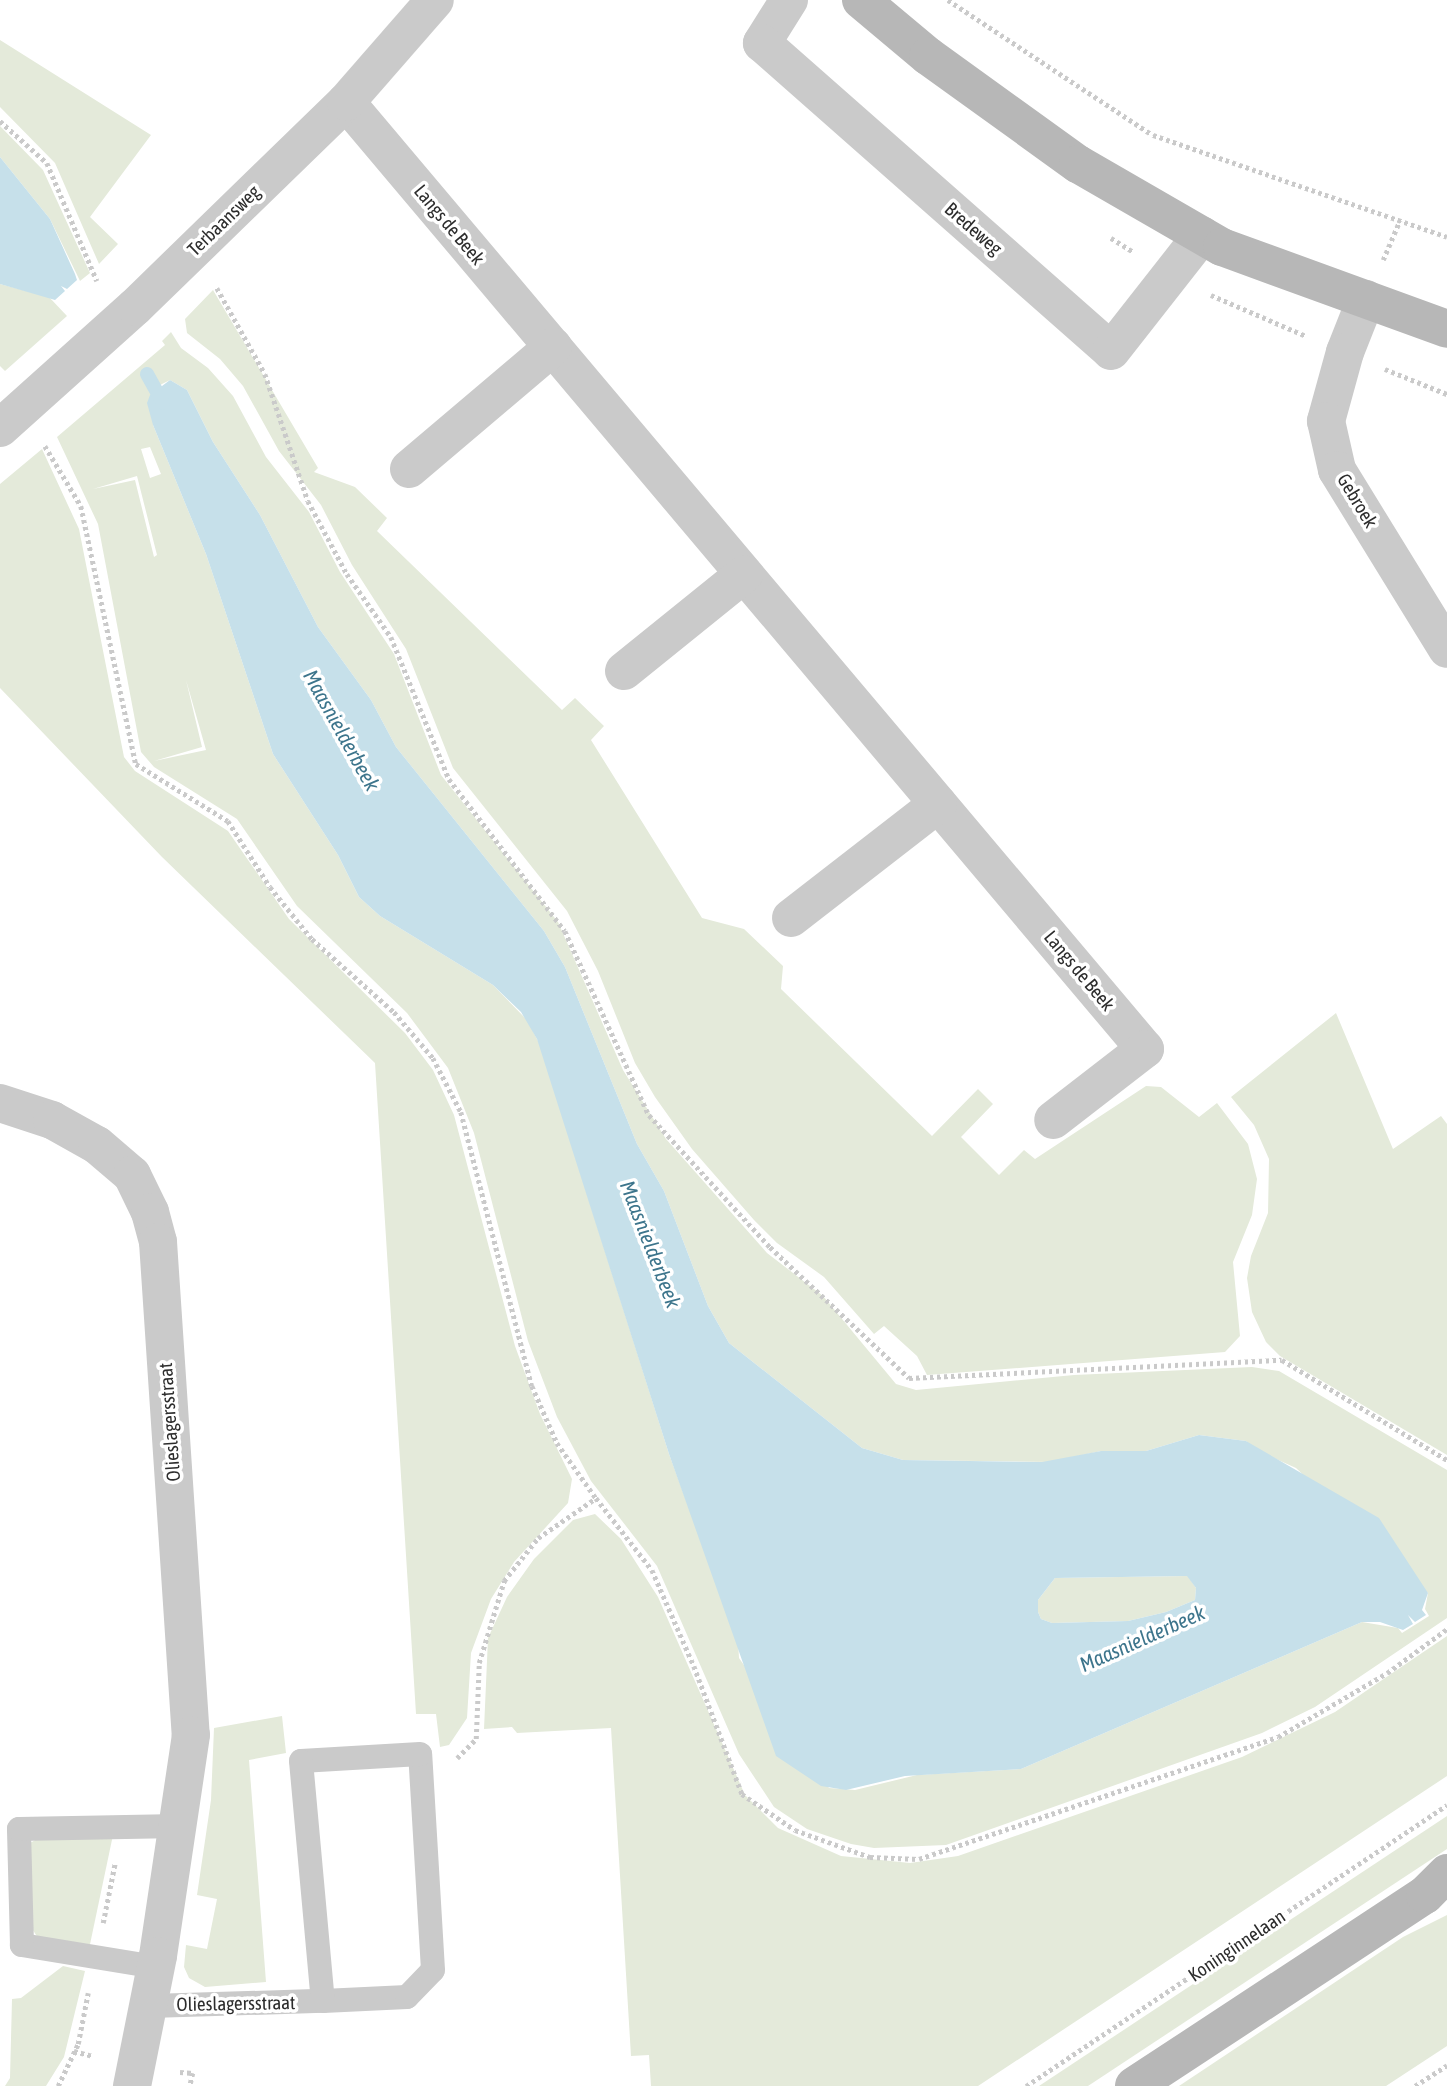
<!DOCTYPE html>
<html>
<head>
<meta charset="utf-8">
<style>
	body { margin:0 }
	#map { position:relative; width:1447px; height:2086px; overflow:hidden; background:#fff; font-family:"Asap Condensed",sans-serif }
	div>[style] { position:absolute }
	.green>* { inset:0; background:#e4eada }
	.water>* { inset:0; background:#c6e0ea }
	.stream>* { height:14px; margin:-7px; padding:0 7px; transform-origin:7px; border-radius:7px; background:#c6e0ea }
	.path>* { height:4.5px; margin-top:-2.25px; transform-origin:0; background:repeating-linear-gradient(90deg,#cacaca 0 3.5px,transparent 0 7px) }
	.lane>* { height:24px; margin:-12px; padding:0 12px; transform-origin:12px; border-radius:12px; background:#cacaca }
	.street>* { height:38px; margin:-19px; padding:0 19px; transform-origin:19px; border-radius:19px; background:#cacaca }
	.secondary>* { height:38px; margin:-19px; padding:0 19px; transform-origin:19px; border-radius:19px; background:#b7b7b7 }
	span { translate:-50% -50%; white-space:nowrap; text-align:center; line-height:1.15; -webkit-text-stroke:7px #fff; paint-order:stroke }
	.street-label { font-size:19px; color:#2d2d2d }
	.water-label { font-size:21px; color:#3d758c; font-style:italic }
</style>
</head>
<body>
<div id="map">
	<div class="green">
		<i style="clip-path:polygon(0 40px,151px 135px,90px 217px,118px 244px,99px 264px,55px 163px,0 107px)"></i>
		<i style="clip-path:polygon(0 126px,43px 170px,90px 273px,80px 281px,50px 219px,0 157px)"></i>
		<i style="clip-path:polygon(0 284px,49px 297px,67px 316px,5px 371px,0 366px)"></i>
		<i style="clip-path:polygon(213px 290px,318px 468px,314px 472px,355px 487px,387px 518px,377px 531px,562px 710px,575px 698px,604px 726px,591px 740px,702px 918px,744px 929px,783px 966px,781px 989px,932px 1136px,978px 1089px,993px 1104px,961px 1137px,999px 1175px,1024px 1150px,1035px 1159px,1146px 1086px,1161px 1087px,1199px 1117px,1217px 1103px,1248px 1144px,1257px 1179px,1252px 1215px,1233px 1262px,1240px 1336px,1225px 1352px,927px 1375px,917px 1356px,884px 1326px,874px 1334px,824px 1277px,777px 1243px,754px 1220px,692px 1149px,655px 1097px,635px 1063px,598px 971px,567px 911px,453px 768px,406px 649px,352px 565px,321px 505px,279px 451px,243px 386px,220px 359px,187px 333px,185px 319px)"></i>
		<i style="clip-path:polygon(evenodd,171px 332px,181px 348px,208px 368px,233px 396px,266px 457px,309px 512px,340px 572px,394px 654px,441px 775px,558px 922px,623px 1070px,666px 1139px,767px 1253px,823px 1296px,896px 1384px,916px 1390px,1074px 1375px,1252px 1367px,1279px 1371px,1447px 1470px,1447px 1618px,1315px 1707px,1262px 1733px,946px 1845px,874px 1848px,851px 1844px,807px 1829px,774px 1807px,739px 1754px,657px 1566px,591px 1481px,557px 1417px,528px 1341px,474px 1133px,448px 1068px,407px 1013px,297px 906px,237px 819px,154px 767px,141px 752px,98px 524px,57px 437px,165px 345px,162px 341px,171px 332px,170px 380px,187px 390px,213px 442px,260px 515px,318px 627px,371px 700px,396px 747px,544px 931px,565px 967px,637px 1144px,664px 1191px,708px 1306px,729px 1343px,862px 1448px,903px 1460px,1050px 1462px,1101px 1451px,1146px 1451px,1199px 1435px,1246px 1441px,1256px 1450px,1296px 1468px,1428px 1593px,1425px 1609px,1429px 1616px,1402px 1633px,1398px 1628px,1362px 1622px,1021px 1769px,917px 1775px,855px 1790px,829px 1788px,739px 1658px,738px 1642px,669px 1454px,540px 1045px,528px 1021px,493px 985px,380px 916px,359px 897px,338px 855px,273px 754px,206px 554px,153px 425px,160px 385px,170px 380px,171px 332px,150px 447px,161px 474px,150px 478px,141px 449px,150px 447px,171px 332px,137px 476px,157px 555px,154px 557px,135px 480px,93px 489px,137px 476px,171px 332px,186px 680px,206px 750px,154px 761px,202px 747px,186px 680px)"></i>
		<i style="clip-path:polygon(42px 449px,79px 529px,124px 757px,135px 771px,228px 831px,289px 919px,405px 1033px,433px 1070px,454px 1115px,515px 1346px,540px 1414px,572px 1479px,568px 1503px,514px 1562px,491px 1599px,471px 1653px,467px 1718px,449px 1745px,440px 1747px,436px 1714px,416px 1714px,375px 1063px,162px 857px,0 688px,0 484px)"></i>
		<i style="clip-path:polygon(1336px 1013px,1393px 1149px,1441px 1116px,1447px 1124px,1447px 1455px,1280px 1356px,1266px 1342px,1252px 1312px,1247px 1278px,1251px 1256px,1268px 1213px,1269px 1159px,1254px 1125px,1231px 1097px)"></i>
		<i style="clip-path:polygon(595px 1514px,621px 1539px,658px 1597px,745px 1795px,778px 1828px,841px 1856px,910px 1863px,958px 1856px,1242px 1757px,1335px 1712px,1447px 1636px,1447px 1776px,978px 2086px,651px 2086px,649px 2055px,631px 2056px,611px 1728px,517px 1733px,512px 1727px,484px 1729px,488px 1638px,507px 1597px,534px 1559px,573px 1520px)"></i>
		<i style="clip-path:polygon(1188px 1576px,1196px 1588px,1195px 1600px,1166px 1612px,1128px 1621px,1052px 1623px,1041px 1619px,1038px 1612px,1038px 1600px,1055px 1578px)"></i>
		<i style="clip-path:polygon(282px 1716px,286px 1753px,249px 1760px,266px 1982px,205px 1987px,189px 1978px,184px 1967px,186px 1945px,207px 1949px,217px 1899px,197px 1895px,211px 1800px,214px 1728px)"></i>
		<i style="clip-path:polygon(1447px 1816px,1447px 1849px,1088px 2086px,1039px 2086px)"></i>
		<i style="clip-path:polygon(113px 1835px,89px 1949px,38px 1938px,31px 1927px,30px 1843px,39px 1838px)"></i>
		<i style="clip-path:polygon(1447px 1915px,1447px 2046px,1386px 2086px,1179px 2086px,1403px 1937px)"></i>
		<i style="clip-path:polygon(63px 1966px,85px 1971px,64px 2057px,46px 2086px,5px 2086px,10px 2078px,12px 1999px,21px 1998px)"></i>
	</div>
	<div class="water">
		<i style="clip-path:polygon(0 157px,50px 219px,75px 274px,77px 280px,67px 289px,61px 286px,65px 291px,55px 300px,0 284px)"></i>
		<i style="clip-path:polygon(evenodd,170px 380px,187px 390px,213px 442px,260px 515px,318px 627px,371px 700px,396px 747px,544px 931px,565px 967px,637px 1144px,664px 1191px,708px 1306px,729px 1343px,862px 1448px,903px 1460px,1042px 1462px,1101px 1451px,1146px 1451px,1199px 1435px,1246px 1441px,1379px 1518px,1428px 1593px,1422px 1610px,1426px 1615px,1415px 1622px,1408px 1615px,1413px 1624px,1403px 1630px,1380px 1622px,1362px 1622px,1021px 1769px,905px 1776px,846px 1790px,821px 1786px,776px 1756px,669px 1454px,537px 1039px,521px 1012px,493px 985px,380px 916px,359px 897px,338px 855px,273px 754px,206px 554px,153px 425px,147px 403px,150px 395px,170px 380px,1187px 1576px,1196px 1588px,1195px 1600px,1166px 1612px,1128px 1621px,1052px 1623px,1041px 1619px,1038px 1612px,1038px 1600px,1055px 1578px,1187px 1576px)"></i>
	</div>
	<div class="stream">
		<i style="left:147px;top:374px;width:33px;rotate:61deg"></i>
	</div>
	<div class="path">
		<i style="left:948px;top:0;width:245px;rotate:33.4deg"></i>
		<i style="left:1153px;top:135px;width:311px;rotate:19.1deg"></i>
		<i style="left:0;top:121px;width:63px;rotate:41.8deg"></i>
		<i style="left:47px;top:163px;width:128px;rotate:67deg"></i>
		<i style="left:1111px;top:238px;width:26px;rotate:32deg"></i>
		<i style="left:1383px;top:260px;width:43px;rotate:-67deg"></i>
		<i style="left:217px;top:288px;width:98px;rotate:60.8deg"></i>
		<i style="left:265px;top:374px;width:134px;rotate:71.3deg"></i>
		<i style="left:308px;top:501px;width:83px;rotate:61.9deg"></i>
		<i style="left:347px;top:574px;width:77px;rotate:55.1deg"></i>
		<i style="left:391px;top:637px;width:153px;rotate:67.8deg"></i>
		<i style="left:449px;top:779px;width:191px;rotate:52.7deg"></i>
		<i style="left:565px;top:931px;width:202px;rotate:65.5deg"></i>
		<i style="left:649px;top:1115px;width:179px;rotate:47.5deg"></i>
		<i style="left:770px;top:1247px;width:191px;rotate:43.3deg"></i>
		<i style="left:909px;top:1378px;width:373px;rotate:-2.8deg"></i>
		<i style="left:1282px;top:1360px;width:193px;rotate:31.2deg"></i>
		<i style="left:1211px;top:295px;width:103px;rotate:23.3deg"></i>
		<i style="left:1385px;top:369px;width:67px;rotate:22deg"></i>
		<i style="left:45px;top:446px;width:70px;rotate:59deg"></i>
		<i style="left:81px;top:506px;width:264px;rotate:78deg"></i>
		<i style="left:136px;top:764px;width:108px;rotate:31.8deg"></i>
		<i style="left:228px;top:821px;width:78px;rotate:57.5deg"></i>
		<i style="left:270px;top:887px;width:67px;rotate:51.1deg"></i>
		<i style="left:312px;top:939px;width:110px;rotate:41.7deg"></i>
		<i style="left:394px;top:1012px;width:60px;rotate:49.7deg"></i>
		<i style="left:433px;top:1058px;width:61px;rotate:62.6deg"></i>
		<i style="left:461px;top:1112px;width:283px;rotate:75.5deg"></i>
		<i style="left:532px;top:1386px;width:62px;rotate:66.3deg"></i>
		<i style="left:557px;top:1443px;width:67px;rotate:54.7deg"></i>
		<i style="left:457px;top:1758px;width:27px;rotate:-45deg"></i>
		<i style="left:476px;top:1739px;width:76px;rotate:-87.7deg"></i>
		<i style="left:479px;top:1663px;width:86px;rotate:-73deg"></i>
		<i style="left:504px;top:1581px;width:55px;rotate:-51.7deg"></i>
		<i style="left:538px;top:1538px;width:70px;rotate:-34.6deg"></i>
		<i style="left:596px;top:1498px;width:91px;rotate:52.1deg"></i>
		<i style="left:652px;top:1570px;width:105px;rotate:66.4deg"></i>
		<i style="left:694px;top:1666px;width:137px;rotate:69.4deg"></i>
		<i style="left:742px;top:1794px;width:64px;rotate:34.2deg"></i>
		<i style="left:795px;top:1830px;width:80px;rotate:19.8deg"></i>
		<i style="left:870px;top:1857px;width:49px;rotate:2.3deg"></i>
		<i style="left:919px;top:1859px;width:379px;rotate:-18.8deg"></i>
		<i style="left:1278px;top:1737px;width:126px;rotate:-30.4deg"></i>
		<i style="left:1387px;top:1673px;width:74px;rotate:-36.3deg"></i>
		<i style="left:103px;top:1923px;width:61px;rotate:-78.7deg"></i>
		<i style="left:74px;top:2051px;width:20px;rotate:15deg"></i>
		<i style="left:180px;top:2072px;width:13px;rotate:4deg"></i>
		<i style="left:193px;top:2073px;width:13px;rotate:103deg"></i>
		<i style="left:58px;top:2086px;width:47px;rotate:-64.5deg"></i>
		<i style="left:78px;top:2044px;width:52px;rotate:-78.9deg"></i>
		<i style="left:1026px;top:2086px;width:506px;rotate:-33.72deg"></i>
		<i style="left:1415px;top:2086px;width:38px;rotate:-33deg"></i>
	</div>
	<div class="lane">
		<i style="left:156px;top:1967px;width:136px;rotate:-170.7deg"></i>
		<i style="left:22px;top:1945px;width:116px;rotate:-91.5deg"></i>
		<i style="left:19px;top:1829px;width:160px;rotate:-1.1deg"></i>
		<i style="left:150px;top:2006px;width:173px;rotate:-1.7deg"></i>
		<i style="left:323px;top:2001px;width:84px;rotate:-2.7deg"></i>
		<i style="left:407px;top:1997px;width:37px;rotate:-46deg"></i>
		<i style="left:433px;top:1970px;width:216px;rotate:-93.4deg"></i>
		<i style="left:420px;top:1754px;width:119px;rotate:176.6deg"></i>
		<i style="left:301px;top:1761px;width:241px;rotate:84.8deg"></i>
	</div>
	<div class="street">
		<i style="left:789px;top:0;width:51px;rotate:122.1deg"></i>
		<i style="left:762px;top:43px;width:465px;rotate:41.4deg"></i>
		<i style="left:1111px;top:351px;width:147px;rotate:-51.9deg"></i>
		<i style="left:346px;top:102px;width:1239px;rotate:49.85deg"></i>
		<i style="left:1145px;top:1049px;width:116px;rotate:142.3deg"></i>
		<i style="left:1366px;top:299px;width:57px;rotate:111.6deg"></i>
		<i style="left:1345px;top:352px;width:72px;rotate:105.4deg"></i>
		<i style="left:1326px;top:421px;width:50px;rotate:77.3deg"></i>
		<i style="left:1337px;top:470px;width:210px;rotate:58.4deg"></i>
		<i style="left:0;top:428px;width:181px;rotate:-41.9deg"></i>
		<i style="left:135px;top:307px;width:294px;rotate:-44.2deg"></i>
		<i style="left:346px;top:102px;width:135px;rotate:-48.9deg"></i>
		<i style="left:409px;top:469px;width:189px;rotate:-40.3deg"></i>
		<i style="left:624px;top:671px;width:154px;rotate:-38.9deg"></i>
		<i style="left:791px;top:918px;width:186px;rotate:-37.8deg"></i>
		<i style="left:0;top:1103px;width:55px;rotate:18.1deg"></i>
		<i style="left:52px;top:1120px;width:51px;rotate:29.1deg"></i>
		<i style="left:97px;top:1145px;width:46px;rotate:40.6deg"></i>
		<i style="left:132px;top:1175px;width:41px;rotate:64.1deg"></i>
		<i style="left:150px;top:1212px;width:31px;rotate:75deg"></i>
		<i style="left:158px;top:1242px;width:494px;rotate:86.2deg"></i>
		<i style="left:191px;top:1735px;width:223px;rotate:98.5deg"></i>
		<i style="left:158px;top:1956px;width:133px;rotate:101.3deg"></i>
	</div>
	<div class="secondary">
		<i style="left:861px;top:0;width:87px;rotate:39.9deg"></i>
		<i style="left:928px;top:56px;width:185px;rotate:35.8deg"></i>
		<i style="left:1078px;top:164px;width:166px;rotate:30deg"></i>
		<i style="left:1222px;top:247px;width:239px;rotate:20deg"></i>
		<i style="left:1134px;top:2086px;width:348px;rotate:-33.3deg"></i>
		<i style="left:1425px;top:1895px;width:31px;rotate:-45deg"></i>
	</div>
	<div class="street-label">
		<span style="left:224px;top:221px;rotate:-44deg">Terbaansweg</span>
		<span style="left:449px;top:225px;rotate:50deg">Langs de Beek</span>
		<span style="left:973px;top:229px;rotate:41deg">Bredeweg</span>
		<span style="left:1357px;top:501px;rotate:59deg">Gebroek</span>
		<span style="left:1079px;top:971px;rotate:50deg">Langs de Beek</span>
		<span style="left:170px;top:1422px;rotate:-94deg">Olieslagersstraat</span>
		<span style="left:1237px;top:1946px;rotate:-34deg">Koninginnelaan</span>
		<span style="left:236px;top:2004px;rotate:-1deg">Olieslagersstraat</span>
	</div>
	<div class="water-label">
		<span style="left:342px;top:730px;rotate:61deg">Maasnielderbeek</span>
		<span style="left:651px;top:1244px;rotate:69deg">Maasnielderbeek</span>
		<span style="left:1142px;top:1638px;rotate:-24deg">Maasnielderbeek</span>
	</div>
</div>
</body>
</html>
